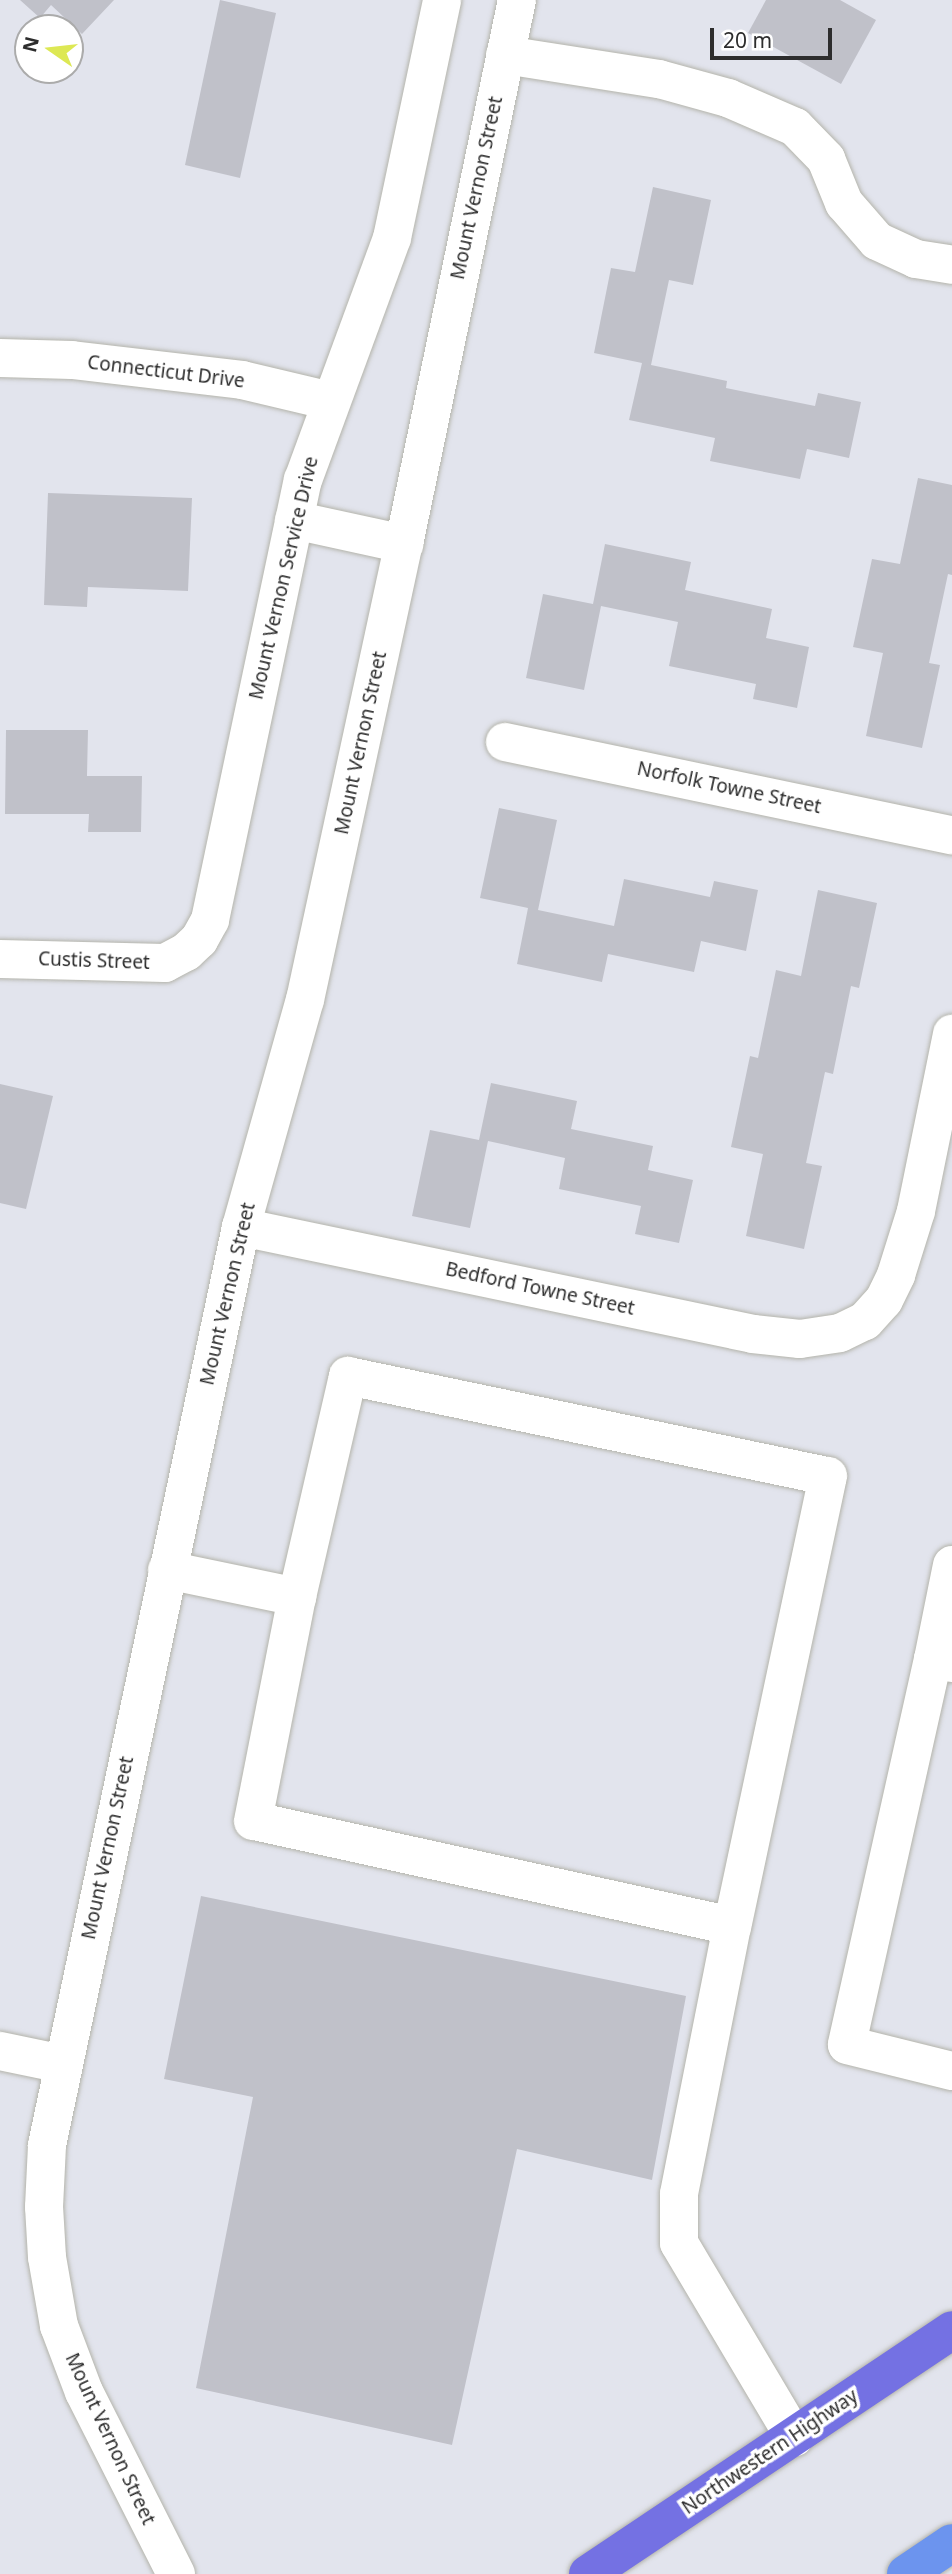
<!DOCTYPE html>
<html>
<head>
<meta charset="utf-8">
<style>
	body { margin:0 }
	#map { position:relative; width:952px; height:2574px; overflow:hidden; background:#e2e4ed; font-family:"Noto Sans",sans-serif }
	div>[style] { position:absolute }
	.building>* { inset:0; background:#c0c1c9 }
	.roads { filter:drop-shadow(0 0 2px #b4b4ab) drop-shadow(0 0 2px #b4b4ab) }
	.minor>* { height:38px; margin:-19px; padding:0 19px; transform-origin:19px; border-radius:19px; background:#fff }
	.major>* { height:38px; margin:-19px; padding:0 19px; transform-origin:19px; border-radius:19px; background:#7471e3 }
	.highway>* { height:38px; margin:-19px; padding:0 19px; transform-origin:19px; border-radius:19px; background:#6c94ee }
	span { translate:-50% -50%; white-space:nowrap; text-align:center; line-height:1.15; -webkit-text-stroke:7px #fff; paint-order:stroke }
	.street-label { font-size:19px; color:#2d2d2d }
	.north { position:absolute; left:14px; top:14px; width:70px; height:70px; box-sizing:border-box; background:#fff; border:2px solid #ababab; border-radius:50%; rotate:284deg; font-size:19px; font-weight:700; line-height:28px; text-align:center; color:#2d2d2d }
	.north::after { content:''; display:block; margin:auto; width:24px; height:32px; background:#dde854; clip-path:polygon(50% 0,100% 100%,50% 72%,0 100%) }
	.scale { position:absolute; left:710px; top:28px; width:122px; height:32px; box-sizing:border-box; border:4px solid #2d2d2d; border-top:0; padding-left:9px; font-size:21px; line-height:24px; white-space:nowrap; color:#2d2d2d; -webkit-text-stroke:5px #fff; paint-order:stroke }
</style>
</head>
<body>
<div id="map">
	<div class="building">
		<i style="clip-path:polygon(20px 0,114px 0,82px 34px,51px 5px,40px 18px)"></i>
		<i style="clip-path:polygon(220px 0,276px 13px,240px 178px,185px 165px)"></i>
		<i style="clip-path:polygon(766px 0,840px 0,876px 20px,841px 84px,748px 33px)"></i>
		<i style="clip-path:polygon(653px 187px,711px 200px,693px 285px,669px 280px,651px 365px,727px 381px,726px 388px,815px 406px,818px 393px,861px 402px,849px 458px,807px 449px,800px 479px,710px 461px,715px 438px,629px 420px,642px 363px,594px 353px,611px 268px,635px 272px)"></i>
		<i style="clip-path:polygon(918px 478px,952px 485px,952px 575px,948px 574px,929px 663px,940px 665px,922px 748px,866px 736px,883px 653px,853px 647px,872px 559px,900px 564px)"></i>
		<i style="clip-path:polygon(48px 493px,192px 498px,188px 591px,88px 587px,87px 607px,44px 605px)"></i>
		<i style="clip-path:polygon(605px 544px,691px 562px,685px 590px,772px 609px,766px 638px,809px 647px,797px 708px,753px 699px,756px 684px,669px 666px,678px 622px,601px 606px,584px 690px,526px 678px,543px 594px,593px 604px)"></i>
		<i style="clip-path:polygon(6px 730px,88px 730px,87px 776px,142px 776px,141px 832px,88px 832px,89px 814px,5px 814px)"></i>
		<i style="clip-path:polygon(499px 808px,557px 820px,538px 910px,614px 926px,624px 879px,710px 897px,714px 881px,758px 890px,746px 951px,701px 941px,694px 972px,608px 954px,602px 982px,517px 964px,528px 908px,480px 898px)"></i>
		<i style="clip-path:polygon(818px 890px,877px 903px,859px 988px,851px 986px,833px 1074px,825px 1072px,806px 1163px,822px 1166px,804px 1249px,746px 1236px,763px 1154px,731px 1147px,750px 1056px,758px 1058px,776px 970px,801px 976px)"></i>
		<i style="clip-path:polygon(491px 1083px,577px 1101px,571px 1129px,653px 1146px,648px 1170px,693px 1180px,679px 1243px,635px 1234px,641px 1206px,559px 1189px,565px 1158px,488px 1141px,470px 1228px,412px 1216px,430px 1130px,479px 1140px)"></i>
		<i style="clip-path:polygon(0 1084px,53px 1096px,26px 1209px,0 1203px)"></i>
		<i style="clip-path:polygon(201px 1896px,686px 1996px,652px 2180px,517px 2149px,452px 2445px,196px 2388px,253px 2097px,164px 2079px)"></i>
	</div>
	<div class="roads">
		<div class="minor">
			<i style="left:505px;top:55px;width:156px;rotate:8.9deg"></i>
			<i style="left:659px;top:79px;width:72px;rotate:15.4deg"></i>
			<i style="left:728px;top:98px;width:73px;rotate:23.4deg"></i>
			<i style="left:795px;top:127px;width:45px;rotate:45.9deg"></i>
			<i style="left:826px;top:159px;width:48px;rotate:67.8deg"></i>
			<i style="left:844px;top:203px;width:50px;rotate:49deg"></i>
			<i style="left:877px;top:241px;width:43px;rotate:24.8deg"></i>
			<i style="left:916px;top:259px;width:36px;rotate:9deg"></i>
			<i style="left:0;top:358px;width:72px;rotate:1.6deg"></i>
			<i style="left:72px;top:360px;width:171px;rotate:6.7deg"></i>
			<i style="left:242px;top:380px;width:91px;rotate:13.3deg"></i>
			<i style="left:294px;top:520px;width:113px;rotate:12.3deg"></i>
			<i style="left:505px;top:742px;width:457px;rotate:11.8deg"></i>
			<i style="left:0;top:959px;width:165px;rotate:1.4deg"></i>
			<i style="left:165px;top:963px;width:24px;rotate:-28deg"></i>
			<i style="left:186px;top:952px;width:18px;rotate:-43deg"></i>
			<i style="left:199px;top:940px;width:23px;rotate:-61deg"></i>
			<i style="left:210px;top:920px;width:450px;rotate:-78.1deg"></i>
			<i style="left:303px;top:480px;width:258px;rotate:-69.8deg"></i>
			<i style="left:392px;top:238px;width:243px;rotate:-78.1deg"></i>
			<i style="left:241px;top:1227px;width:523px;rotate:11.8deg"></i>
			<i style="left:753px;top:1334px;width:47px;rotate:6.1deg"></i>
			<i style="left:800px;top:1339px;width:40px;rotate:-8.5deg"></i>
			<i style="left:840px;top:1333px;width:28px;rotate:-26deg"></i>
			<i style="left:865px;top:1321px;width:28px;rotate:-48deg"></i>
			<i style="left:884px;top:1300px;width:28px;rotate:-64deg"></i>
			<i style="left:896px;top:1275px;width:67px;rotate:-72.6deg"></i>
			<i style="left:916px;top:1211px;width:181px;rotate:-78.5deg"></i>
			<i style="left:952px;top:1565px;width:96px;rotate:101.4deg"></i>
			<i style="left:933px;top:1659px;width:19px;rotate:12deg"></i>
			<i style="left:167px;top:1570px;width:133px;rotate:11.7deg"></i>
			<i style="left:933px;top:1659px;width:395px;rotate:102.6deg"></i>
			<i style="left:847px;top:2045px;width:108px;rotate:13.9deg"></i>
			<i style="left:732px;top:1926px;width:490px;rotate:-167.6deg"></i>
			<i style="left:253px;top:1821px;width:228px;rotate:-78.9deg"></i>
			<i style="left:297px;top:1597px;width:227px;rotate:-77deg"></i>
			<i style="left:348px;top:1376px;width:490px;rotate:11.8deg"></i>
			<i style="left:828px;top:1476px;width:460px;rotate:102deg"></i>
			<i style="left:732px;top:1926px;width:273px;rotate:101.2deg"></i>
			<i style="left:679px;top:2194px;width:49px;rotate:90deg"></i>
			<i style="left:679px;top:2243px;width:226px;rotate:59.3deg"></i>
			<i style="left:0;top:2051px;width:64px;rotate:11.7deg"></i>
			<i style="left:176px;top:2574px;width:204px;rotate:-116.8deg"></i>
			<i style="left:84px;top:2392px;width:71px;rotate:-110.7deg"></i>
			<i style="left:59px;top:2326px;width:70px;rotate:-99.9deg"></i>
			<i style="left:47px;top:2257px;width:50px;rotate:-93.4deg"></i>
			<i style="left:44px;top:2207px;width:62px;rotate:-87.2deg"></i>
			<i style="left:47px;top:2145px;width:938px;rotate:-78.07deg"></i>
			<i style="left:241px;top:1227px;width:236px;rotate:-74.3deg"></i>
			<i style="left:305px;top:1000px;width:467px;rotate:-77.8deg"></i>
			<i style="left:404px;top:544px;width:556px;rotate:-78.27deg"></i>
		</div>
		<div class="major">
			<i style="left:588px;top:2574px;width:438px;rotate:-33.8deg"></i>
		</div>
		<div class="highway">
			<i style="left:906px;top:2574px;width:55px;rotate:-34deg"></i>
		</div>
	</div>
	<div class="street-label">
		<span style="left:477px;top:188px;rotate:-78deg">Mount Vernon Street</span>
		<span style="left:166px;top:372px;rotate:7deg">Connecticut Drive</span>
		<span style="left:284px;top:578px;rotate:-77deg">Mount Vernon Service Drive</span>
		<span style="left:361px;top:743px;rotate:-78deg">Mount Vernon Street</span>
		<span style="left:729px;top:788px;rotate:12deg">Norfolk Towne Street</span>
		<span style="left:94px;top:961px;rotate:2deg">Custis Street</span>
		<span style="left:540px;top:1289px;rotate:12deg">Bedford Towne Street</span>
		<span style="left:228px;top:1294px;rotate:-77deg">Mount Vernon Street</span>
		<span style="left:108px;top:1848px;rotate:-78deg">Mount Vernon Street</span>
		<span style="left:110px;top:2439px;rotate:65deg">Mount Vernon Street</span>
		<span style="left:770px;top:2452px;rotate:-34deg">Northwestern Highway</span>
	</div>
	<div class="north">N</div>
	<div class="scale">20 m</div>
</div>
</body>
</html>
